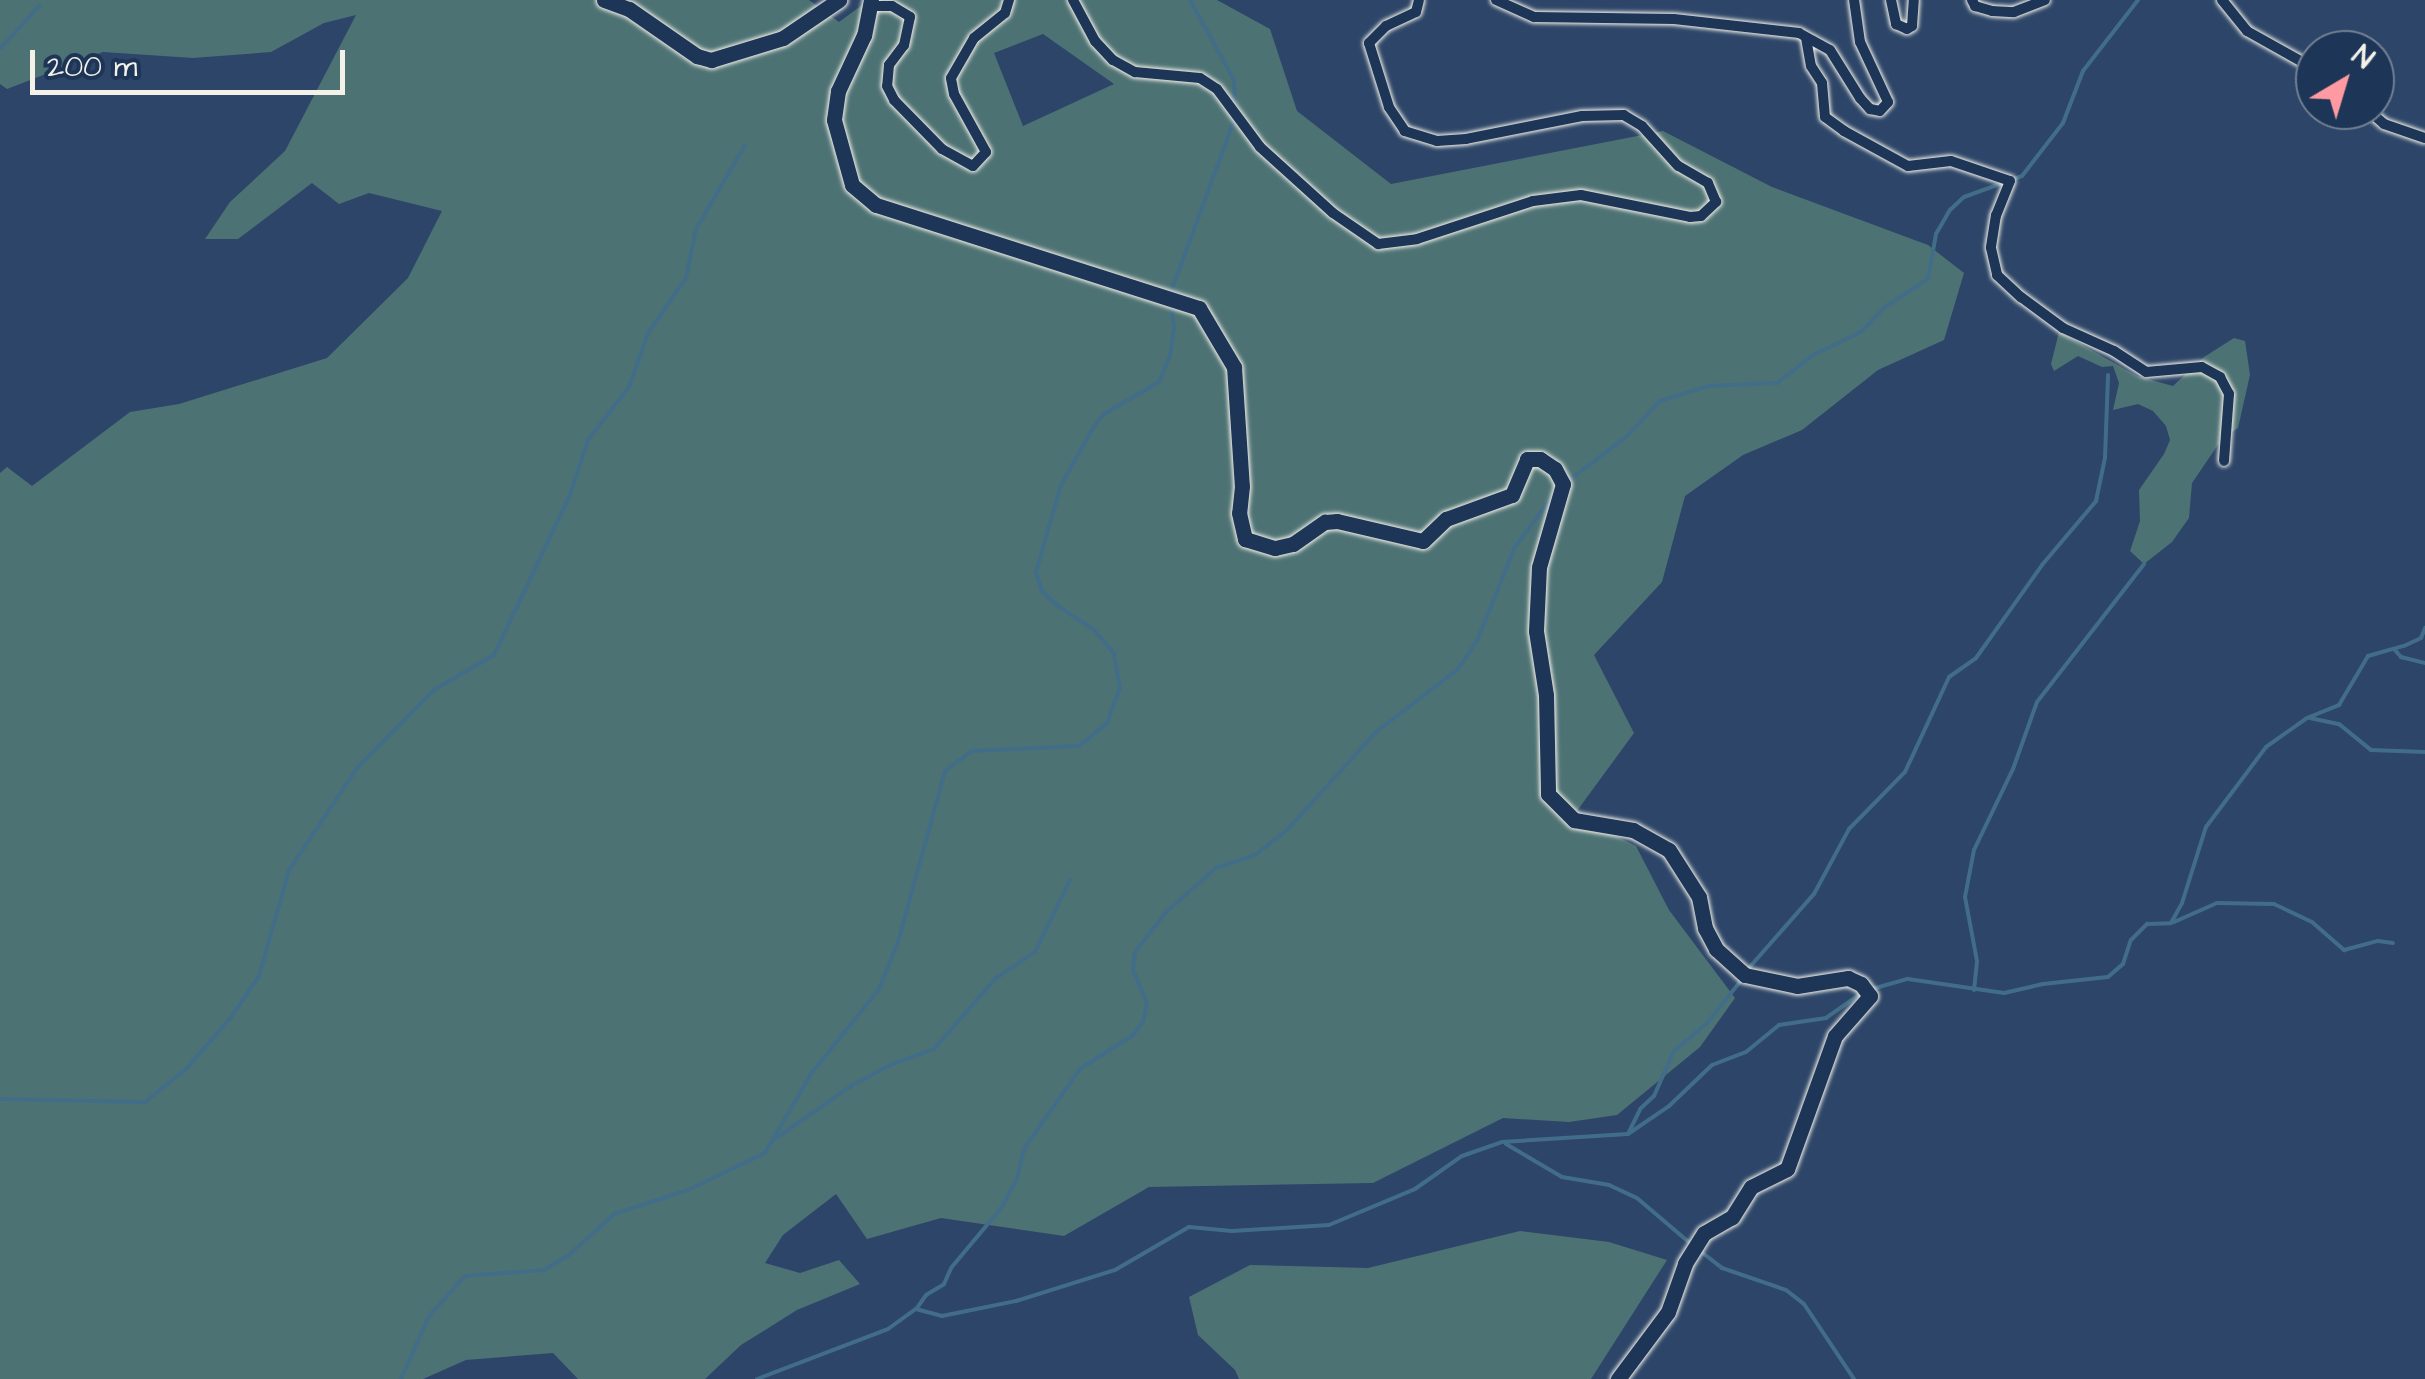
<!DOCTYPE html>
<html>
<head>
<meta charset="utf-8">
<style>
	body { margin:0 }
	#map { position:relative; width:2425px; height:1379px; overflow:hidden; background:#2c4568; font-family:"Architects Daughter",sans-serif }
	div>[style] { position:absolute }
	.green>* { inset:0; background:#4d7274 }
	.stream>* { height:4px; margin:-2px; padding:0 2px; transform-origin:2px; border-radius:2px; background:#426d88 }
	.roads { filter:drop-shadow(0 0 2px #f4f1e8) drop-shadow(0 0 2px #f4f1e8) }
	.street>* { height:10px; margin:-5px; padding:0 5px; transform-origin:5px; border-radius:5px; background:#1d3557 }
	.secondary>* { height:15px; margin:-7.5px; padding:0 7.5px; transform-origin:7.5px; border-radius:7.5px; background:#1d3557 }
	span { translate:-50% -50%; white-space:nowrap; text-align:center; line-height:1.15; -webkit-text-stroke:9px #1d3557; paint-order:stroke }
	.north { position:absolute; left:2295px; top:30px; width:100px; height:100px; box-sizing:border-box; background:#1d3557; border:2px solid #738091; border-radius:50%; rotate:38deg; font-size:28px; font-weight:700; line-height:40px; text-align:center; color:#f4f1e8 }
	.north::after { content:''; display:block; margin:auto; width:35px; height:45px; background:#ff9aa2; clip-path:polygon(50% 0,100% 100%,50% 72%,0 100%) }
	.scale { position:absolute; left:30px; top:50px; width:315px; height:45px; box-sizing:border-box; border:5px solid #f4f1e8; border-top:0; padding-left:12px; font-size:30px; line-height:35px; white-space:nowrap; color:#f4f1e8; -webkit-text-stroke:8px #1d3557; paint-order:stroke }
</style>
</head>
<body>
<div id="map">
	<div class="green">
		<i style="clip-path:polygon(evenodd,0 0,809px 0,839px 22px,869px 0,1217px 0,1270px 29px,1297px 111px,1391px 184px,1663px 131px,1772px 187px,1928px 245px,1964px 273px,1944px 340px,1878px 370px,1802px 430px,1743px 455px,1685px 496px,1662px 582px,1594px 655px,1634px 733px,1574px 815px,1636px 846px,1669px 910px,1735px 998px,1700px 1047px,1617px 1115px,1569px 1122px,1503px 1118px,1373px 1183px,1149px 1187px,1064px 1236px,941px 1218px,867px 1239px,836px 1194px,783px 1235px,765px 1263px,800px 1273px,839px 1260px,860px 1284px,797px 1310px,741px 1345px,705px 1379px,578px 1379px,553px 1353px,466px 1360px,423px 1379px,0 1379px,0 473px,7px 467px,32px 486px,130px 412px,179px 404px,327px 358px,408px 278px,442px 211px,369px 193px,339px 204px,312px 183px,238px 239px,205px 239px,230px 202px,285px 151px,356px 15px,324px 23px,271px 52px,193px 58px,103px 52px,7px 89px,0 84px,0 0,1043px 34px,1114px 84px,1023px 126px,994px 53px,1043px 34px)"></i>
		<i style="clip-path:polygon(2059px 332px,2137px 376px,2173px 386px,2204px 357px,2234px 338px,2245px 341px,2250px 375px,2238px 428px,2222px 439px,2192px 483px,2189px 518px,2172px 542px,2144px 564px,2130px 551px,2140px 521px,2139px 490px,2164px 454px,2170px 440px,2166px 426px,2153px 411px,2138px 404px,2113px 410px,2119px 383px,2113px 366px,2102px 367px,2078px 356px,2054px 371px,2051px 364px)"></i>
		<i style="clip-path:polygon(1520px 1231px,1609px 1242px,1667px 1260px,1591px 1379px,1239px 1379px,1235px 1370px,1198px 1335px,1189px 1297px,1250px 1265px,1368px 1268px)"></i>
	</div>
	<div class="stream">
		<i style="left:1190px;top:0;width:91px;rotate:61.2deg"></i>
		<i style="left:1234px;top:80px;width:29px;rotate:88deg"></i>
		<i style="left:0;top:49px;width:59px;rotate:-47.7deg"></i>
		<i style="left:1171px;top:292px;width:185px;rotate:-69.8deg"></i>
		<i style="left:1568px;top:481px;width:73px;rotate:-37.2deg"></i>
		<i style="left:1626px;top:437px;width:50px;rotate:-46.6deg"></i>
		<i style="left:1660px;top:401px;width:50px;rotate:-17.4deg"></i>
		<i style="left:1708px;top:386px;width:69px;rotate:-2.5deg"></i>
		<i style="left:1777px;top:383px;width:46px;rotate:-37.9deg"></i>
		<i style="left:1813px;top:355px;width:53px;rotate:-25.6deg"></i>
		<i style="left:1861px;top:332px;width:35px;rotate:-46deg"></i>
		<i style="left:1885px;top:307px;width:51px;rotate:-33.1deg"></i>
		<i style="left:1928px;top:279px;width:46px;rotate:-79.9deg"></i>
		<i style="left:1936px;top:234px;width:28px;rotate:-60deg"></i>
		<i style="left:1950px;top:210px;width:19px;rotate:-43deg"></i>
		<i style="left:1964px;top:197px;width:62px;rotate:-19.9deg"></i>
		<i style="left:2022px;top:176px;width:67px;rotate:-52.3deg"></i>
		<i style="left:2063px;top:123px;width:56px;rotate:-69deg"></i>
		<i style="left:2083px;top:71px;width:90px;rotate:-52.2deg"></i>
		<i style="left:2394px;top:649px;width:11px;rotate:49deg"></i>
		<i style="left:2401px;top:657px;width:25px;rotate:14deg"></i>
		<i style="left:2310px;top:718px;width:30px;rotate:12deg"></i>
		<i style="left:2339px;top:724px;width:41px;rotate:39.1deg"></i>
		<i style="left:2371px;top:750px;width:54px;rotate:2.1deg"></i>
		<i style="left:2174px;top:922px;width:47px;rotate:-23.8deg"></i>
		<i style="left:2217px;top:903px;width:57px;rotate:1deg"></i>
		<i style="left:2274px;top:904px;width:42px;rotate:25.3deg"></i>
		<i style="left:2312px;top:922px;width:43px;rotate:41.2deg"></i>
		<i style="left:2344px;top:950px;width:35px;rotate:-15deg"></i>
		<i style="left:2378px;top:941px;width:15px;rotate:8deg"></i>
		<i style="left:1748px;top:969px;width:100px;rotate:-48.7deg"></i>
		<i style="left:1814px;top:894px;width:74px;rotate:-61.7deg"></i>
		<i style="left:1849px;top:829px;width:80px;rotate:-45.5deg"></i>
		<i style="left:1905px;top:772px;width:105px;rotate:-65.1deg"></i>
		<i style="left:1949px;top:677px;width:33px;rotate:-35deg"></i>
		<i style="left:1976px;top:658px;width:114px;rotate:-54.6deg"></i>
		<i style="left:2042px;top:565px;width:84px;rotate:-49.8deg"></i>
		<i style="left:2096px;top:501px;width:44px;rotate:-78.2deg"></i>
		<i style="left:2105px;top:458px;width:83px;rotate:-87.9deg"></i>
		<i style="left:1872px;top:989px;width:37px;rotate:-16deg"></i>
		<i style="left:1908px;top:979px;width:97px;rotate:8.3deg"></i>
		<i style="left:2004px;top:993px;width:40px;rotate:-13deg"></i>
		<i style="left:2043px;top:984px;width:65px;rotate:-6.1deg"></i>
		<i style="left:2108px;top:977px;width:20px;rotate:-41deg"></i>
		<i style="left:2123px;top:964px;width:25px;rotate:-72deg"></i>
		<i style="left:2131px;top:940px;width:23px;rotate:-45deg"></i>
		<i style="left:2147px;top:924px;width:24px;rotate:-2deg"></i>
		<i style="left:2171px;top:923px;width:23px;rotate:-61deg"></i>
		<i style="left:2182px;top:903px;width:80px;rotate:-72.5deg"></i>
		<i style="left:2206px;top:827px;width:100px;rotate:-53.1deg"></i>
		<i style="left:2266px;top:747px;width:50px;rotate:-35.3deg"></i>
		<i style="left:2307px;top:718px;width:35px;rotate:-22deg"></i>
		<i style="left:2339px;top:705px;width:57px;rotate:-59.4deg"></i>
		<i style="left:2368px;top:656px;width:37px;rotate:-16deg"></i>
		<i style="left:2404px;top:646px;width:19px;rotate:-25deg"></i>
		<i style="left:2421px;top:638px;width:11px;rotate:-68deg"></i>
		<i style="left:1974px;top:990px;width:29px;rotate:-84deg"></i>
		<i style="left:1977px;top:961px;width:65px;rotate:-100.6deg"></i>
		<i style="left:1965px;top:897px;width:48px;rotate:-79.2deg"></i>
		<i style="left:1974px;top:850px;width:90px;rotate:-64.3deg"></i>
		<i style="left:2013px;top:769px;width:71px;rotate:-70.3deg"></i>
		<i style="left:2037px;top:702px;width:175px;rotate:-52.2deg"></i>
		<i style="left:0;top:1099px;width:145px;rotate:1.2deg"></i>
		<i style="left:145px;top:1102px;width:53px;rotate:-38.8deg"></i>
		<i style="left:186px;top:1069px;width:70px;rotate:-49deg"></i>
		<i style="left:232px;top:1016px;width:48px;rotate:-56deg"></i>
		<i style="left:259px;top:976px;width:110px;rotate:-74.2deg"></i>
		<i style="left:289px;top:870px;width:123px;rotate:-56.3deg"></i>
		<i style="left:357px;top:768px;width:110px;rotate:-45.4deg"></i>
		<i style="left:434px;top:690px;width:69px;rotate:-30.3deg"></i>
		<i style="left:494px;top:655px;width:177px;rotate:-64.6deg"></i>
		<i style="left:570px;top:495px;width:58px;rotate:-71.9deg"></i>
		<i style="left:588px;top:440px;width:67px;rotate:-52.3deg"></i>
		<i style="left:629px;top:387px;width:57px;rotate:-70.6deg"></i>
		<i style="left:648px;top:333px;width:67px;rotate:-55.4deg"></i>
		<i style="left:686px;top:278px;width:50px;rotate:-78.5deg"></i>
		<i style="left:696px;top:229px;width:97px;rotate:-59.7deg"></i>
		<i style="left:1629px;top:1132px;width:25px;rotate:-64deg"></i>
		<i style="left:1640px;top:1109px;width:19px;rotate:-43deg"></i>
		<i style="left:1654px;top:1096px;width:49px;rotate:-66deg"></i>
		<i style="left:1674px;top:1051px;width:43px;rotate:-40.3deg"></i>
		<i style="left:1707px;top:1023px;width:58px;rotate:-51.3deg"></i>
		<i style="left:775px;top:1139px;width:93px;rotate:-34.9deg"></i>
		<i style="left:851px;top:1086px;width:44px;rotate:-28.3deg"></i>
		<i style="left:890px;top:1065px;width:47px;rotate:-20deg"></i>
		<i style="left:934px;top:1049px;width:94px;rotate:-48.9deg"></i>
		<i style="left:996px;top:978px;width:47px;rotate:-33.7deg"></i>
		<i style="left:1035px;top:952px;width:80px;rotate:-64.1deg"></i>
		<i style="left:1506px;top:1144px;width:65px;rotate:30.5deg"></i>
		<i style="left:1562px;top:1177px;width:48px;rotate:9.7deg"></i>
		<i style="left:1609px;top:1185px;width:31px;rotate:25deg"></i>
		<i style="left:1637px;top:1198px;width:71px;rotate:40.4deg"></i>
		<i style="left:1699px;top:1250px;width:29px;rotate:38deg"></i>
		<i style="left:1722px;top:1268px;width:68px;rotate:19deg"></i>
		<i style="left:1786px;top:1290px;width:23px;rotate:38deg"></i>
		<i style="left:1804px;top:1304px;width:90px;rotate:56.3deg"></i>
		<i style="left:917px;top:1308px;width:16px;rotate:-55deg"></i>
		<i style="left:926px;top:1295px;width:21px;rotate:-31deg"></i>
		<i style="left:944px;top:1284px;width:17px;rotate:-66deg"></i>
		<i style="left:951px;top:1268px;width:80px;rotate:-50.1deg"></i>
		<i style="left:1002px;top:1207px;width:32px;rotate:-62deg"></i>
		<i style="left:1017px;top:1179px;width:31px;rotate:-77deg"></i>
		<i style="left:1024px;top:1149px;width:98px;rotate:-55deg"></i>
		<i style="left:1080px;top:1069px;width:63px;rotate:-32.7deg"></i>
		<i style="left:1133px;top:1035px;width:16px;rotate:-52deg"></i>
		<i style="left:1143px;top:1022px;width:19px;rotate:-78deg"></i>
		<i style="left:1147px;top:1003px;width:36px;rotate:-113deg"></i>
		<i style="left:1133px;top:970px;width:18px;rotate:-84deg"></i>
		<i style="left:1135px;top:952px;width:51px;rotate:-52.2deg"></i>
		<i style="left:1166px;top:912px;width:67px;rotate:-41.3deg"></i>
		<i style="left:1216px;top:868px;width:41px;rotate:-18.4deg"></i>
		<i style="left:1255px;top:855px;width:42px;rotate:-38.2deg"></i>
		<i style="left:1288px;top:829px;width:131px;rotate:-47.8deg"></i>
		<i style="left:1376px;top:732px;width:103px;rotate:-37.5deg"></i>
		<i style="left:1458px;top:669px;width:34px;rotate:-56deg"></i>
		<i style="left:1477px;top:641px;width:101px;rotate:-68deg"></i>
		<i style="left:1515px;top:547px;width:65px;rotate:-53.1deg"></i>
		<i style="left:401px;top:1379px;width:69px;rotate:-66deg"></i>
		<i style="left:429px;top:1316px;width:54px;rotate:-48deg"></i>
		<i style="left:465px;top:1276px;width:79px;rotate:-4.3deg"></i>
		<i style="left:544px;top:1270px;width:29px;rotate:-31deg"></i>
		<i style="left:569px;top:1255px;width:61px;rotate:-42.3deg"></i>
		<i style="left:614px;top:1214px;width:78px;rotate:-18deg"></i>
		<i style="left:688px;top:1190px;width:85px;rotate:-25.7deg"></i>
		<i style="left:765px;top:1153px;width:91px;rotate:-59.8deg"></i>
		<i style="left:811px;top:1074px;width:109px;rotate:-51.3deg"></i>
		<i style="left:879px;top:989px;width:51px;rotate:-68deg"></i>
		<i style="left:898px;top:942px;width:177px;rotate:-74.6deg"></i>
		<i style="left:945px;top:771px;width:34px;rotate:-37deg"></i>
		<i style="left:972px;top:751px;width:107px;rotate:-2.7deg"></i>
		<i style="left:1079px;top:746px;width:36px;rotate:-39deg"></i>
		<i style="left:1107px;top:723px;width:37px;rotate:-70deg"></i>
		<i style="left:1120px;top:688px;width:36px;rotate:-100deg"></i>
		<i style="left:1114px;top:653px;width:30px;rotate:-131deg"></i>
		<i style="left:1094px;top:630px;width:47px;rotate:-146.3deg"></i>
		<i style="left:1055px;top:604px;width:18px;rotate:-135deg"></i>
		<i style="left:1042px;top:591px;width:20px;rotate:-108deg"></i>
		<i style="left:1036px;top:572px;width:91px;rotate:-74deg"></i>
		<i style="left:1061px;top:485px;width:65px;rotate:-60.7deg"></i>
		<i style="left:1093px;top:428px;width:18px;rotate:-52deg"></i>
		<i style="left:1104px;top:414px;width:64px;rotate:-30.2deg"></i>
		<i style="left:1159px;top:382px;width:28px;rotate:-67deg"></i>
		<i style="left:1170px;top:356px;width:30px;rotate:-82deg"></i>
		<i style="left:1174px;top:326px;width:20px;rotate:-99deg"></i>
		<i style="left:757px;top:1379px;width:140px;rotate:-20.9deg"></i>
		<i style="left:888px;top:1329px;width:34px;rotate:-36deg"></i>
		<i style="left:916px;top:1309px;width:27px;rotate:15deg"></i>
		<i style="left:942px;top:1316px;width:76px;rotate:-11.5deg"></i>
		<i style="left:1016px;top:1301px;width:104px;rotate:-17.4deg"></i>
		<i style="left:1115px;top:1270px;width:86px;rotate:-30.2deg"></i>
		<i style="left:1189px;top:1227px;width:43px;rotate:5.3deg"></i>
		<i style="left:1232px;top:1231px;width:97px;rotate:-3.5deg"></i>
		<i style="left:1329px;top:1225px;width:93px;rotate:-22.7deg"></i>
		<i style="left:1415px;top:1189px;width:57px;rotate:-35.1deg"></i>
		<i style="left:1462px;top:1156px;width:42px;rotate:-19.3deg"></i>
		<i style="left:1502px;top:1142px;width:126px;rotate:-3.6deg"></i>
		<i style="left:1628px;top:1134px;width:50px;rotate:-34.3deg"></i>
		<i style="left:1669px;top:1106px;width:59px;rotate:-43.6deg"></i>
		<i style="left:1712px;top:1065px;width:36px;rotate:-21deg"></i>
		<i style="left:1746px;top:1052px;width:43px;rotate:-39.3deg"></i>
		<i style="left:1779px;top:1025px;width:48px;rotate:-8.5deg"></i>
		<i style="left:1826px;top:1018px;width:45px;rotate:-35.1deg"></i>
	</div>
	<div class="roads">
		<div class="street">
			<i style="left:1073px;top:0;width:47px;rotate:61.8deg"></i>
			<i style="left:1095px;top:41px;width:26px;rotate:47deg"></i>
			<i style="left:1113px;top:60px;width:25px;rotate:29deg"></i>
			<i style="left:1135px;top:72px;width:65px;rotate:5.3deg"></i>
			<i style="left:1200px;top:78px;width:20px;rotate:33deg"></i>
			<i style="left:1217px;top:89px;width:72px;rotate:53.4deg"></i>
			<i style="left:1260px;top:147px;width:98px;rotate:42.1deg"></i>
			<i style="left:1333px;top:213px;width:55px;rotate:34.6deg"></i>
			<i style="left:1378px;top:244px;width:39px;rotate:-7deg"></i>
			<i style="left:1417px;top:239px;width:122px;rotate:-18.1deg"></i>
			<i style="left:1533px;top:201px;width:48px;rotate:-7.1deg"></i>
			<i style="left:1581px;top:195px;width:111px;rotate:11.4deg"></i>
			<i style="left:1690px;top:217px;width:11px;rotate:-5deg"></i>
			<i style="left:1701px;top:216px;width:21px;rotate:-43deg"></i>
			<i style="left:1716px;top:202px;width:21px;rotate:-113deg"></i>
			<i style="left:1708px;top:183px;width:34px;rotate:-150deg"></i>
			<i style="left:1678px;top:166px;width:54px;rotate:-132deg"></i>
			<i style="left:1642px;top:126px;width:21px;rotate:-149deg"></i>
			<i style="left:1624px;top:115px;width:42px;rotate:178.6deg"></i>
			<i style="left:1582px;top:116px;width:118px;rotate:168.8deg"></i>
			<i style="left:1466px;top:139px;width:29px;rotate:176deg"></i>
			<i style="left:1437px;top:141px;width:34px;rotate:-163deg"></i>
			<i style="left:1405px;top:131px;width:29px;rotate:-124deg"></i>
			<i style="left:1389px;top:107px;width:67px;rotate:-107.4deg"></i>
			<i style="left:1369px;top:43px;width:24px;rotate:-45deg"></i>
			<i style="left:1386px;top:26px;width:33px;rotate:-25deg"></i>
			<i style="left:1416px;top:12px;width:12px;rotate:-76deg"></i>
			<i style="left:1496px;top:0;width:42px;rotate:24.1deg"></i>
			<i style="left:1534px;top:17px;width:140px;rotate:0.8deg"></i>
			<i style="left:1674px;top:19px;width:126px;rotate:6.4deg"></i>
			<i style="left:1799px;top:33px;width:35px;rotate:29deg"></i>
			<i style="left:1830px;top:50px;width:57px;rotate:58deg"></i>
			<i style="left:1860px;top:98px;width:15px;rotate:48deg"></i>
			<i style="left:1870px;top:109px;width:10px;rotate:11deg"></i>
			<i style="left:1880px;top:111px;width:12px;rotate:-48deg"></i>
			<i style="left:1888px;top:102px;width:66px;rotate:-115deg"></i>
			<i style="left:1860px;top:42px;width:42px;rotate:-98.1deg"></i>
			<i style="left:1891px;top:0;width:25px;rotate:78deg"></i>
			<i style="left:1896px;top:24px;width:12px;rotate:24deg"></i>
			<i style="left:1907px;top:29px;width:6px;rotate:-31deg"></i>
			<i style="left:1912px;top:26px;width:26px;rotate:-86deg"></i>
			<i style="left:1972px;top:0;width:7px;rotate:63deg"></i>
			<i style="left:1975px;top:6px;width:18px;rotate:16deg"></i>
			<i style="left:1992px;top:11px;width:22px;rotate:3deg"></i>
			<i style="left:2014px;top:12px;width:33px;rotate:-21deg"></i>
			<i style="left:2222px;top:0;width:40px;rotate:51deg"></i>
			<i style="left:2247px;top:31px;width:78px;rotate:29.2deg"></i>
			<i style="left:874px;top:6px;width:18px"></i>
			<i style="left:892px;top:6px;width:21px;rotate:31deg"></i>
			<i style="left:910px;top:17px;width:29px;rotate:102deg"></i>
			<i style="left:904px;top:45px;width:25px;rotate:127deg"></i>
			<i style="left:889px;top:65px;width:21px;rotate:95deg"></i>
			<i style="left:887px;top:86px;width:16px;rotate:63deg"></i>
			<i style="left:894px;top:100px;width:69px;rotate:45.6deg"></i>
			<i style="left:942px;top:149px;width:35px;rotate:29deg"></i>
			<i style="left:973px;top:166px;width:19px;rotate:-47deg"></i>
			<i style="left:986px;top:152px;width:66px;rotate:-118.9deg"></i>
			<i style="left:954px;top:94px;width:16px;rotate:-101deg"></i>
			<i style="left:951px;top:78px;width:46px;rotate:-60.1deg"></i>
			<i style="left:974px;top:38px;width:40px;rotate:-39deg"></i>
			<i style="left:1005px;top:13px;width:14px;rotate:-73deg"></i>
			<i style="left:1806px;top:38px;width:28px;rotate:80deg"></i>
			<i style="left:1811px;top:66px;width:20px;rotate:57deg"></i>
			<i style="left:1822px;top:83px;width:34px;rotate:85deg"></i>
			<i style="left:1825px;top:117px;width:24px;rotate:36deg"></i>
			<i style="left:1844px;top:131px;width:73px;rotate:28.7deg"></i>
			<i style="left:1908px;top:166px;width:43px;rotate:-6.6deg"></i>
			<i style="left:1951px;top:161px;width:62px;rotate:18.7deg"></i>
			<i style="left:2010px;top:181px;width:37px;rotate:112deg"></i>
			<i style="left:1996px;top:215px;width:33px;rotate:99deg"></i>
			<i style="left:1991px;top:248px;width:28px;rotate:77deg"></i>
			<i style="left:1997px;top:275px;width:33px;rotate:43deg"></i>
			<i style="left:2021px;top:297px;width:52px;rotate:36.4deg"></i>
			<i style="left:2063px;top:328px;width:56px;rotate:24.3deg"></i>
			<i style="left:2114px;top:351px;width:38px;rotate:33deg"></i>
			<i style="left:2146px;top:372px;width:56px;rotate:-5.1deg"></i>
			<i style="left:2202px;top:367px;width:21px;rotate:29deg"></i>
			<i style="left:2220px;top:377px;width:19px;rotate:62deg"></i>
			<i style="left:2229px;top:394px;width:67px;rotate:94.3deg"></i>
			<i style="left:2368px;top:110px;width:21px;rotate:41deg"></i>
			<i style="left:2384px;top:124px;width:43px;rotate:18.9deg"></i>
		</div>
		<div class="secondary">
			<i style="left:604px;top:0;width:27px;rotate:20deg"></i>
			<i style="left:629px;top:9px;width:83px;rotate:34.7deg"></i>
			<i style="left:697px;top:56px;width:15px;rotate:16deg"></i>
			<i style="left:711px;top:60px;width:75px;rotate:-17deg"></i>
			<i style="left:783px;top:38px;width:68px;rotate:-34.2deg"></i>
			<i style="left:871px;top:0;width:36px;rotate:101deg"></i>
			<i style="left:864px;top:35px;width:62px;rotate:114.9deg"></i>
			<i style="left:838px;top:91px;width:29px;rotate:98deg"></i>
			<i style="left:834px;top:120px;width:67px;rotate:74.5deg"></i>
			<i style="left:852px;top:185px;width:31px;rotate:40deg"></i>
			<i style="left:876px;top:205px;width:339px;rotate:17.7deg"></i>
			<i style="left:1199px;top:308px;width:69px;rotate:59.3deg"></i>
			<i style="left:1234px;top:367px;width:119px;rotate:86.2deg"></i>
			<i style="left:1242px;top:486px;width:27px;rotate:96deg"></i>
			<i style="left:1239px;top:513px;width:27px;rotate:77deg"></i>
			<i style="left:1245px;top:539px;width:31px;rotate:17deg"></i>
			<i style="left:1275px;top:548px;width:18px;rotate:-13deg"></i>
			<i style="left:1293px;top:544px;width:39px;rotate:-35deg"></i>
			<i style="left:1325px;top:522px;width:12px;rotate:-5deg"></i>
			<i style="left:1337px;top:521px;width:88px;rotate:13.1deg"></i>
			<i style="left:1423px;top:541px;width:32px;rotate:-44deg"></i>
			<i style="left:1446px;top:519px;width:70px;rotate:-20deg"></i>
			<i style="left:1512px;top:495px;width:39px;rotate:-67deg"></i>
			<i style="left:1527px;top:459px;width:13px"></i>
			<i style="left:1540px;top:459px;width:18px;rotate:34deg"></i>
			<i style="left:1555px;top:469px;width:17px;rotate:62deg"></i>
			<i style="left:1563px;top:484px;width:86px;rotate:106.1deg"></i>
			<i style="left:1539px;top:567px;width:64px;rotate:92.7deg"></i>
			<i style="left:1536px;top:631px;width:65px;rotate:81.1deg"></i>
			<i style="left:1546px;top:695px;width:99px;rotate:88.8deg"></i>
			<i style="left:1548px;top:794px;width:37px;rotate:45deg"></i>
			<i style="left:1574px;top:820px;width:60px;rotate:9.6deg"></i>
			<i style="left:1633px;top:830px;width:41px;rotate:29.1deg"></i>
			<i style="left:1669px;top:850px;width:56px;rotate:57.4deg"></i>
			<i style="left:1699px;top:897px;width:32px;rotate:79deg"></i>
			<i style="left:1705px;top:928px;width:24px;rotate:62deg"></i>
			<i style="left:1716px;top:949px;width:39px;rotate:42deg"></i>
			<i style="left:1745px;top:975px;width:53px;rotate:11.9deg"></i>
			<i style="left:1797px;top:986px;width:52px;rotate:-8.9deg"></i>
			<i style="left:1848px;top:978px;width:14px;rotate:25deg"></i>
			<i style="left:1861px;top:984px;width:15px;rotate:53deg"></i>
			<i style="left:1870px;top:996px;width:53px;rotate:131.2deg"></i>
			<i style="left:1835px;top:1036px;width:141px;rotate:109.8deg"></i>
			<i style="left:1787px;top:1169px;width:40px;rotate:153.4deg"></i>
			<i style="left:1751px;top:1187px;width:36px;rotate:122deg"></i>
			<i style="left:1732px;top:1217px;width:32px;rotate:150deg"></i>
			<i style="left:1704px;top:1233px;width:36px;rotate:122deg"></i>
			<i style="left:1685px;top:1264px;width:51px;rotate:109.5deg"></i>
			<i style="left:1668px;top:1312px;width:84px;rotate:126.7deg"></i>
		</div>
	</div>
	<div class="north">N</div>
	<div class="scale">200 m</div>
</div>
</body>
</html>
